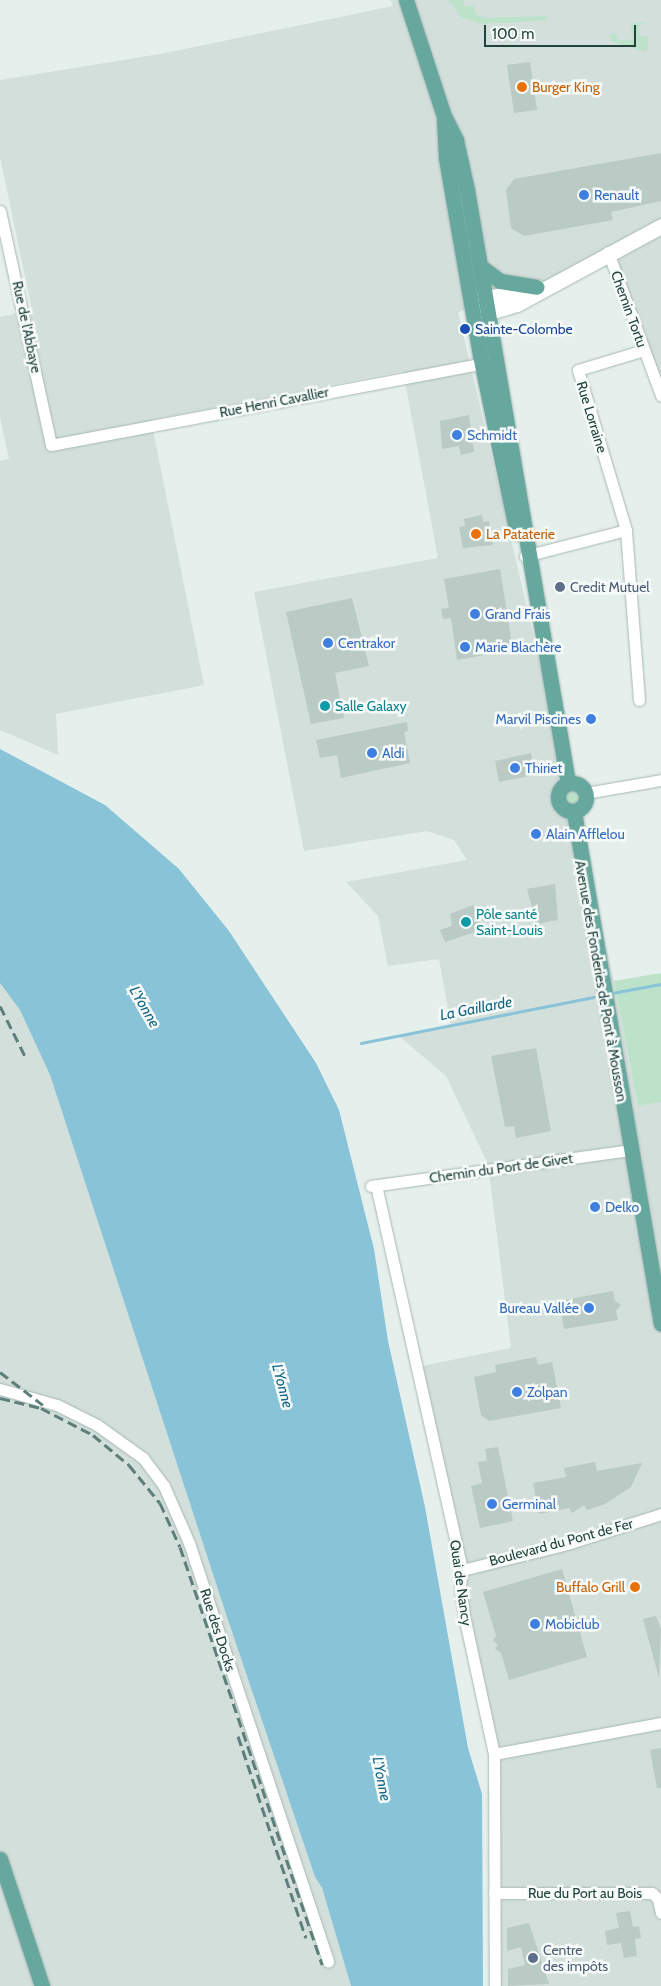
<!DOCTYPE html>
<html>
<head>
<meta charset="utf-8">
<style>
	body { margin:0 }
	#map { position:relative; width:661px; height:1986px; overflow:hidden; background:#e5efec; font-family:Cabin,sans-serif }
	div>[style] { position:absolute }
	.built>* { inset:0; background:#d3dfdb }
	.green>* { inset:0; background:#bce2ca }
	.round { border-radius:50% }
	.water>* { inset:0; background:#89c3d8 }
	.stream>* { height:3px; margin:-1.5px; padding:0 1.5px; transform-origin:1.5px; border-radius:1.5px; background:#89c3d8 }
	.building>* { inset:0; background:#bacac5 }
	.roads { filter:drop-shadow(0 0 1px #a7b8b4) drop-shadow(0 0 1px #a7b8b4) }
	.minor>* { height:11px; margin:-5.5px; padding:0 5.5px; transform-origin:5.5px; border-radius:5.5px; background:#fff }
	.tertiary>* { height:15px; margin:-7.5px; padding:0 7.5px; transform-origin:7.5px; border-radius:7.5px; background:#fff }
	.primary>* { height:15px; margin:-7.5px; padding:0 7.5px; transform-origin:7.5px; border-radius:7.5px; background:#66a89e }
	.primary>.ring { margin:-7.5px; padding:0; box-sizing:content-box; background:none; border:15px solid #66a89e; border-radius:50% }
	.rail>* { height:3px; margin-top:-1.5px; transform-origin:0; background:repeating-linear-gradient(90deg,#5d7e79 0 10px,transparent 0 15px) }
	.dots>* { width:14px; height:14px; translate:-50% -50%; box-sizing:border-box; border:2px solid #f6fbf9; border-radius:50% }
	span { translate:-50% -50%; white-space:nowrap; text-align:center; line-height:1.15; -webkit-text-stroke:5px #f6fbf9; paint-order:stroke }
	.food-label { font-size:14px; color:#c56008 }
	.left { translate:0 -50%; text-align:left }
	.right { translate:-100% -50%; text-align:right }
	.shop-label { font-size:14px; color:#366cbe }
	.street-label { font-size:14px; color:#22433d }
	.transit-label { font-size:14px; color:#164399 }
	.service-label { font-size:14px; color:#4e5e75 }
	.culture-label { font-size:14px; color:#0d838f }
	.water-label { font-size:15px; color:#166785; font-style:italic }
	.scale { position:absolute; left:484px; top:25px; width:152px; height:22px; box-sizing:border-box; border:2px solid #22433d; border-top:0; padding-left:6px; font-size:15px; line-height:18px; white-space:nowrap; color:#22433d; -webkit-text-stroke:4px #f6fbf9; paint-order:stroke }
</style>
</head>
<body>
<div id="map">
	<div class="built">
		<i style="clip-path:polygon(390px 0,661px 0,661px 385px,613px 258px,458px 312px,614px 981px,638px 1106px,661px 1102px,661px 1986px,497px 1986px,497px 1754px,422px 1366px,511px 1348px,488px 1164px,446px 1076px,400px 1037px,451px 1025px,439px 959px,388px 966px,378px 916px,346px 882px,467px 860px,454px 840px,427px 831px,304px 851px,254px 592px,438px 558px,403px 371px,151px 420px,204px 685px,56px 714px,58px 755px,0 730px,0 461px,9px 459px,0 417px,0 317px,32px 310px,0 157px,0 80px,160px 54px,393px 6px)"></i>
		<i style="clip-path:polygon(0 983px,20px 1010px,50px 1075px,226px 1614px,315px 1877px,322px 1889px,351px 1986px,0 1986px)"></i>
	</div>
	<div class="green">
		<i style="clip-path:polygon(448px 0,463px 0,464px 6px,474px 6px,475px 14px,484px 18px,545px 16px,548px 20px,483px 24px,461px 17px)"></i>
		<i style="clip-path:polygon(647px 22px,639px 26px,640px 37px,649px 36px,647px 52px,611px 41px,610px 34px,616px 34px,618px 41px,633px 40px,631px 24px)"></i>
		<i class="round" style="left:562px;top:787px;width:20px;height:20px"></i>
		<i style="clip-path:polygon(661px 973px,661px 1102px,638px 1106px,614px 981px)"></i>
	</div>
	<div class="water">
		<i style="clip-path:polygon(0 749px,105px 805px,179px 869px,229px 931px,316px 1063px,339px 1110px,374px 1249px,388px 1341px,425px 1507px,468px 1748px,482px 1794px,483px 1986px,351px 1986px,322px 1888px,315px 1877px,226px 1614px,50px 1075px,20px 1010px,0 983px)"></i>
	</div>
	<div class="stream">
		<i style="left:612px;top:993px;width:50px;rotate:-10.4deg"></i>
		<i style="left:361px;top:1043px;width:237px;rotate:-11.2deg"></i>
	</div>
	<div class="building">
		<i style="clip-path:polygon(530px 62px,537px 110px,514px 113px,507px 65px)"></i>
		<i style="clip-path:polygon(661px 153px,661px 201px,611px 212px,613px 220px,524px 236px,511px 228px,506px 190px,514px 179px)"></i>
		<i style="clip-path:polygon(469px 415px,474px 452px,461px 455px,459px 446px,442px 449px,440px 421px)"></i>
		<i style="clip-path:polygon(482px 515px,483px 522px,489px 521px,493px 545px,463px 548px,459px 527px,465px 526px,464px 519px)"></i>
		<i style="clip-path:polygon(500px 569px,513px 650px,457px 660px,451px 618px,443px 619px,441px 609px,449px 608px,444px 579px)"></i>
		<i style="clip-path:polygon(352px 598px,369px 666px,335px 673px,344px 718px,311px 724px,286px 612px)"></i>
		<i style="clip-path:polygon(407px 722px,408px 731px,404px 732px,410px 763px,341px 778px,337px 755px,320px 758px,316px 740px)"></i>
		<i style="clip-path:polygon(531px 753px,535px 775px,499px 782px,495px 761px)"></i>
		<i style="clip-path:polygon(555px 884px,558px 920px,537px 924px,527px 889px)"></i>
		<i style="clip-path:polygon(473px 905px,484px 929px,445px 942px,440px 930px,452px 926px,450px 914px)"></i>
		<i style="clip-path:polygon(536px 1048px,551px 1131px,516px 1138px,514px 1126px,505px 1127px,491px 1056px)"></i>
		<i style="clip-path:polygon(613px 1291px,615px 1301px,621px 1305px,616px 1310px,618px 1320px,564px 1329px,559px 1301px)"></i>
		<i style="clip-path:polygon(536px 1357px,538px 1365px,552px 1362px,561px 1408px,489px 1421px,481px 1415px,474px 1377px,496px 1372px,495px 1365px)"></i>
		<i style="clip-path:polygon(498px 1447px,513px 1521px,480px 1528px,471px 1486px,482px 1483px,478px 1462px,487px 1461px,485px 1449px)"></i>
		<i style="clip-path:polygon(595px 1462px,597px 1471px,642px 1463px,631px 1487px,605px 1504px,587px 1510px,584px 1505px,572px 1513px,569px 1508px,539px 1514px,533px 1483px,566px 1477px,564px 1468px)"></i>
		<i style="clip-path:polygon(562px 1569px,587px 1657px,509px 1680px,501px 1653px,495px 1649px,498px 1645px,493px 1640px,496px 1636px,483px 1592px)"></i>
		<i style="clip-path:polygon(656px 1616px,661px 1629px,659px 1678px,643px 1619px)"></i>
		<i style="clip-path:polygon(661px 1748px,661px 1788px,657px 1788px,650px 1750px)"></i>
		<i style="clip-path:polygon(630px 1911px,633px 1927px,639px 1926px,641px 1938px,635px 1939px,637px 1956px,624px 1958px,621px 1943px,607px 1945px,605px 1931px,619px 1928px,616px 1913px)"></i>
		<i style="clip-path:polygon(529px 1923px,549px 1984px,508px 1986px,508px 1969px,525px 1965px,521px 1947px,507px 1951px,507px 1928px)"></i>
	</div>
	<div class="roads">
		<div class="minor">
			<i style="left:0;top:211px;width:239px;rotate:77.7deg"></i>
			<i style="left:51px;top:445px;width:446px;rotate:-10.7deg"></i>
			<i style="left:608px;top:252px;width:153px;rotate:69.7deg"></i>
			<i style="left:525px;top:556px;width:104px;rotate:-14.4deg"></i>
			<i style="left:639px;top:700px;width:170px;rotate:-94.4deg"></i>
			<i style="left:626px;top:530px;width:167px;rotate:-106.7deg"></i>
			<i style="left:578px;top:370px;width:69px;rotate:-16.9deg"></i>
			<i style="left:586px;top:793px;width:76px;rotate:-9.8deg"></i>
			<i style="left:376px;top:1185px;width:394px;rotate:77.4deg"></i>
			<i style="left:462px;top:1570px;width:16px;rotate:97deg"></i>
			<i style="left:460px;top:1586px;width:34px;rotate:82deg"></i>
			<i style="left:465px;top:1620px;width:137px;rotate:77.8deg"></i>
			<i style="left:494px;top:1754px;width:232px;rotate:89.8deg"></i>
			<i style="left:371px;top:1186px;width:261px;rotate:-7.9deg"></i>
			<i style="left:0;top:1389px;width:59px;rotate:15.7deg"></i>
			<i style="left:57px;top:1405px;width:45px;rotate:26.6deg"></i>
			<i style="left:97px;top:1425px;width:57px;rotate:35.7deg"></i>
			<i style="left:143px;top:1458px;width:35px;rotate:53deg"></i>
			<i style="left:164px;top:1486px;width:62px;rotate:66.3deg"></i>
			<i style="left:189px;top:1543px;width:441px;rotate:71.6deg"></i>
			<i style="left:462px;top:1570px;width:108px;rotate:-13.9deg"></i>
			<i style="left:567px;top:1544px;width:99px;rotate:-17.7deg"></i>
			<i style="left:494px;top:1754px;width:170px;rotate:-10.5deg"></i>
			<i style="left:494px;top:1893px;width:158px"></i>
			<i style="left:652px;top:1893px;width:8px;rotate:45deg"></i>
			<i style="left:658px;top:1899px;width:14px;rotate:78deg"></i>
		</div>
		<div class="tertiary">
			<i style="left:474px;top:301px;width:65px;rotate:-12.5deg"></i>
			<i style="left:477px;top:316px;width:42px;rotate:-16.7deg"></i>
			<i style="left:517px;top:304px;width:164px;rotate:-28.4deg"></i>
		</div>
		<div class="primary">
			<i style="left:406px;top:0;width:122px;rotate:71.9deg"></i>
			<i style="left:444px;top:116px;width:27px;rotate:63deg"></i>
			<i style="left:456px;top:140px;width:51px;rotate:77.6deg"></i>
			<i style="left:467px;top:190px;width:602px;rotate:80.33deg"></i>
			<i style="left:444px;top:119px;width:39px;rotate:87deg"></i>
			<i style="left:446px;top:158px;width:200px;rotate:80.2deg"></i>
			<i style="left:480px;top:355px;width:182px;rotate:78.3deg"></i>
			<i style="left:480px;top:266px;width:25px;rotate:37deg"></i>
			<i style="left:500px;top:281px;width:37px;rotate:9deg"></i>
			<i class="ring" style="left:558px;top:783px;width:13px;height:13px"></i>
			<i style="left:574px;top:812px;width:519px;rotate:80.36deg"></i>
			<i style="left:0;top:1859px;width:134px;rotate:71.7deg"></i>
		</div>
	</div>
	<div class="rail">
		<i style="left:0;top:1006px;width:56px;rotate:63.4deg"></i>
		<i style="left:0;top:1372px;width:54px;rotate:37.5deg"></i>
		<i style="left:0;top:1398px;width:42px;rotate:13.7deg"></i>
		<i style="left:41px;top:1408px;width:59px;rotate:27.4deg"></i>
		<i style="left:93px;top:1435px;width:47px;rotate:39.8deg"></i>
		<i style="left:129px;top:1465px;width:49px;rotate:50.8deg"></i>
		<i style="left:160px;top:1503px;width:48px;rotate:65.6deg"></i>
		<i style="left:180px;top:1547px;width:441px;rotate:71.2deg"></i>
		<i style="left:238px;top:1736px;width:213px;rotate:71.4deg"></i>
	</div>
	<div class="dots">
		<i style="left:522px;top:87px;background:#e8710a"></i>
		<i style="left:584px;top:195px;background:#3f7fe0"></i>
		<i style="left:465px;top:329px;background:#1a4fb4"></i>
		<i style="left:457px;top:435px;background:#3f7fe0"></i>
		<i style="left:476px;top:534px;background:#e8710a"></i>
		<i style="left:560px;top:587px;background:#5c6f8a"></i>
		<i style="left:475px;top:614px;background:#3f7fe0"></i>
		<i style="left:328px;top:643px;background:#3f7fe0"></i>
		<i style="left:465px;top:647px;background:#3f7fe0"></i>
		<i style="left:325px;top:706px;background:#0f9aa8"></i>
		<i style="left:591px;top:719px;background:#3f7fe0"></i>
		<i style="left:372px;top:753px;background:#3f7fe0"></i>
		<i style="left:515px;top:768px;background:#3f7fe0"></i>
		<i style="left:536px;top:834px;background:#3f7fe0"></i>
		<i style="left:466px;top:922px;background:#0f9aa8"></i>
		<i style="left:595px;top:1207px;background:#3f7fe0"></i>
		<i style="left:589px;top:1308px;background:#3f7fe0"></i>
		<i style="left:517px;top:1392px;background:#3f7fe0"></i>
		<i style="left:492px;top:1504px;background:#3f7fe0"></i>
		<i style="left:635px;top:1587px;background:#e8710a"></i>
		<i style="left:535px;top:1624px;background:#3f7fe0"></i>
		<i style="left:533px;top:1958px;background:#5c6f8a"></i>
	</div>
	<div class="food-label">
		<span class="left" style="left:532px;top:87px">Burger King</span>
		<span class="left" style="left:486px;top:534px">La Pataterie</span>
		<span class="right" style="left:625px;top:1587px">Buffalo Grill</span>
	</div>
	<div class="shop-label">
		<span class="left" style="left:594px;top:195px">Renault</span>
		<span class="left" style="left:467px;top:435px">Schmidt</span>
		<span class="left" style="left:485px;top:614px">Grand Frais</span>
		<span class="left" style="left:338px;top:643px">Centrakor</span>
		<span class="left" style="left:475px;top:647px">Marie Blachère</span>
		<span class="right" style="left:581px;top:719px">Marvil Piscines</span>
		<span class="left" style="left:382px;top:753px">Aldi</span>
		<span class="left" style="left:525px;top:768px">Thiriet</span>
		<span class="left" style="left:546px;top:834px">Alain Afflelou</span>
		<span class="left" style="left:605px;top:1207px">Delko</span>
		<span class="right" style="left:579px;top:1308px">Bureau Vallée</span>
		<span class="left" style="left:527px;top:1392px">Zolpan</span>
		<span class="left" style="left:502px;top:1504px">Germinal</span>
		<span class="left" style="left:545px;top:1624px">Mobiclub</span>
	</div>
	<div class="street-label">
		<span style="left:629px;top:309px;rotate:70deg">Chemin Tortu</span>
		<span style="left:27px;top:327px;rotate:78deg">Rue de l'Abbaye</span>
		<span style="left:274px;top:402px;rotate:-11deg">Rue Henri Cavallier</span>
		<span style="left:592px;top:417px;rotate:73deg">Rue Lorraine</span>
		<span style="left:601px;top:981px;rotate:80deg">Avenue des Fonderies de Pont à Mousson</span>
		<span style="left:501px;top:1168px;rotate:-8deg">Chemin du Port de Givet</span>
		<span style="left:561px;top:1542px;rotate:-15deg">Boulevard du Pont de Fer</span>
		<span style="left:461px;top:1583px;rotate:82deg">Quai de Nancy</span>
		<span style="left:218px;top:1630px;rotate:72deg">Rue des Docks</span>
		<span style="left:585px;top:1893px">Rue du Port au Bois</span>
	</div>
	<div class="transit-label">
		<span class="left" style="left:475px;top:329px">Sainte-Colombe</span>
	</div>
	<div class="service-label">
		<span class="left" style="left:570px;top:587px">Credit Mutuel</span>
		<span class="left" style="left:543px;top:1958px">Centre<br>des impôts</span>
	</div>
	<div class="culture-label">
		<span class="left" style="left:335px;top:706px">Salle Galaxy</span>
		<span class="left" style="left:476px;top:922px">Pôle santé<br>Saint-Louis</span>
	</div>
	<div class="water-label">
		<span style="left:144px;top:1007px;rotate:60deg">L'Yonne</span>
		<span style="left:476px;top:1009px;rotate:-11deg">La Gaillarde</span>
		<span style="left:282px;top:1386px;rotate:75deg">L'Yonne</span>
		<span style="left:381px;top:1779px;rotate:79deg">L'Yonne</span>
	</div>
	<div class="scale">100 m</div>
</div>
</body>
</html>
